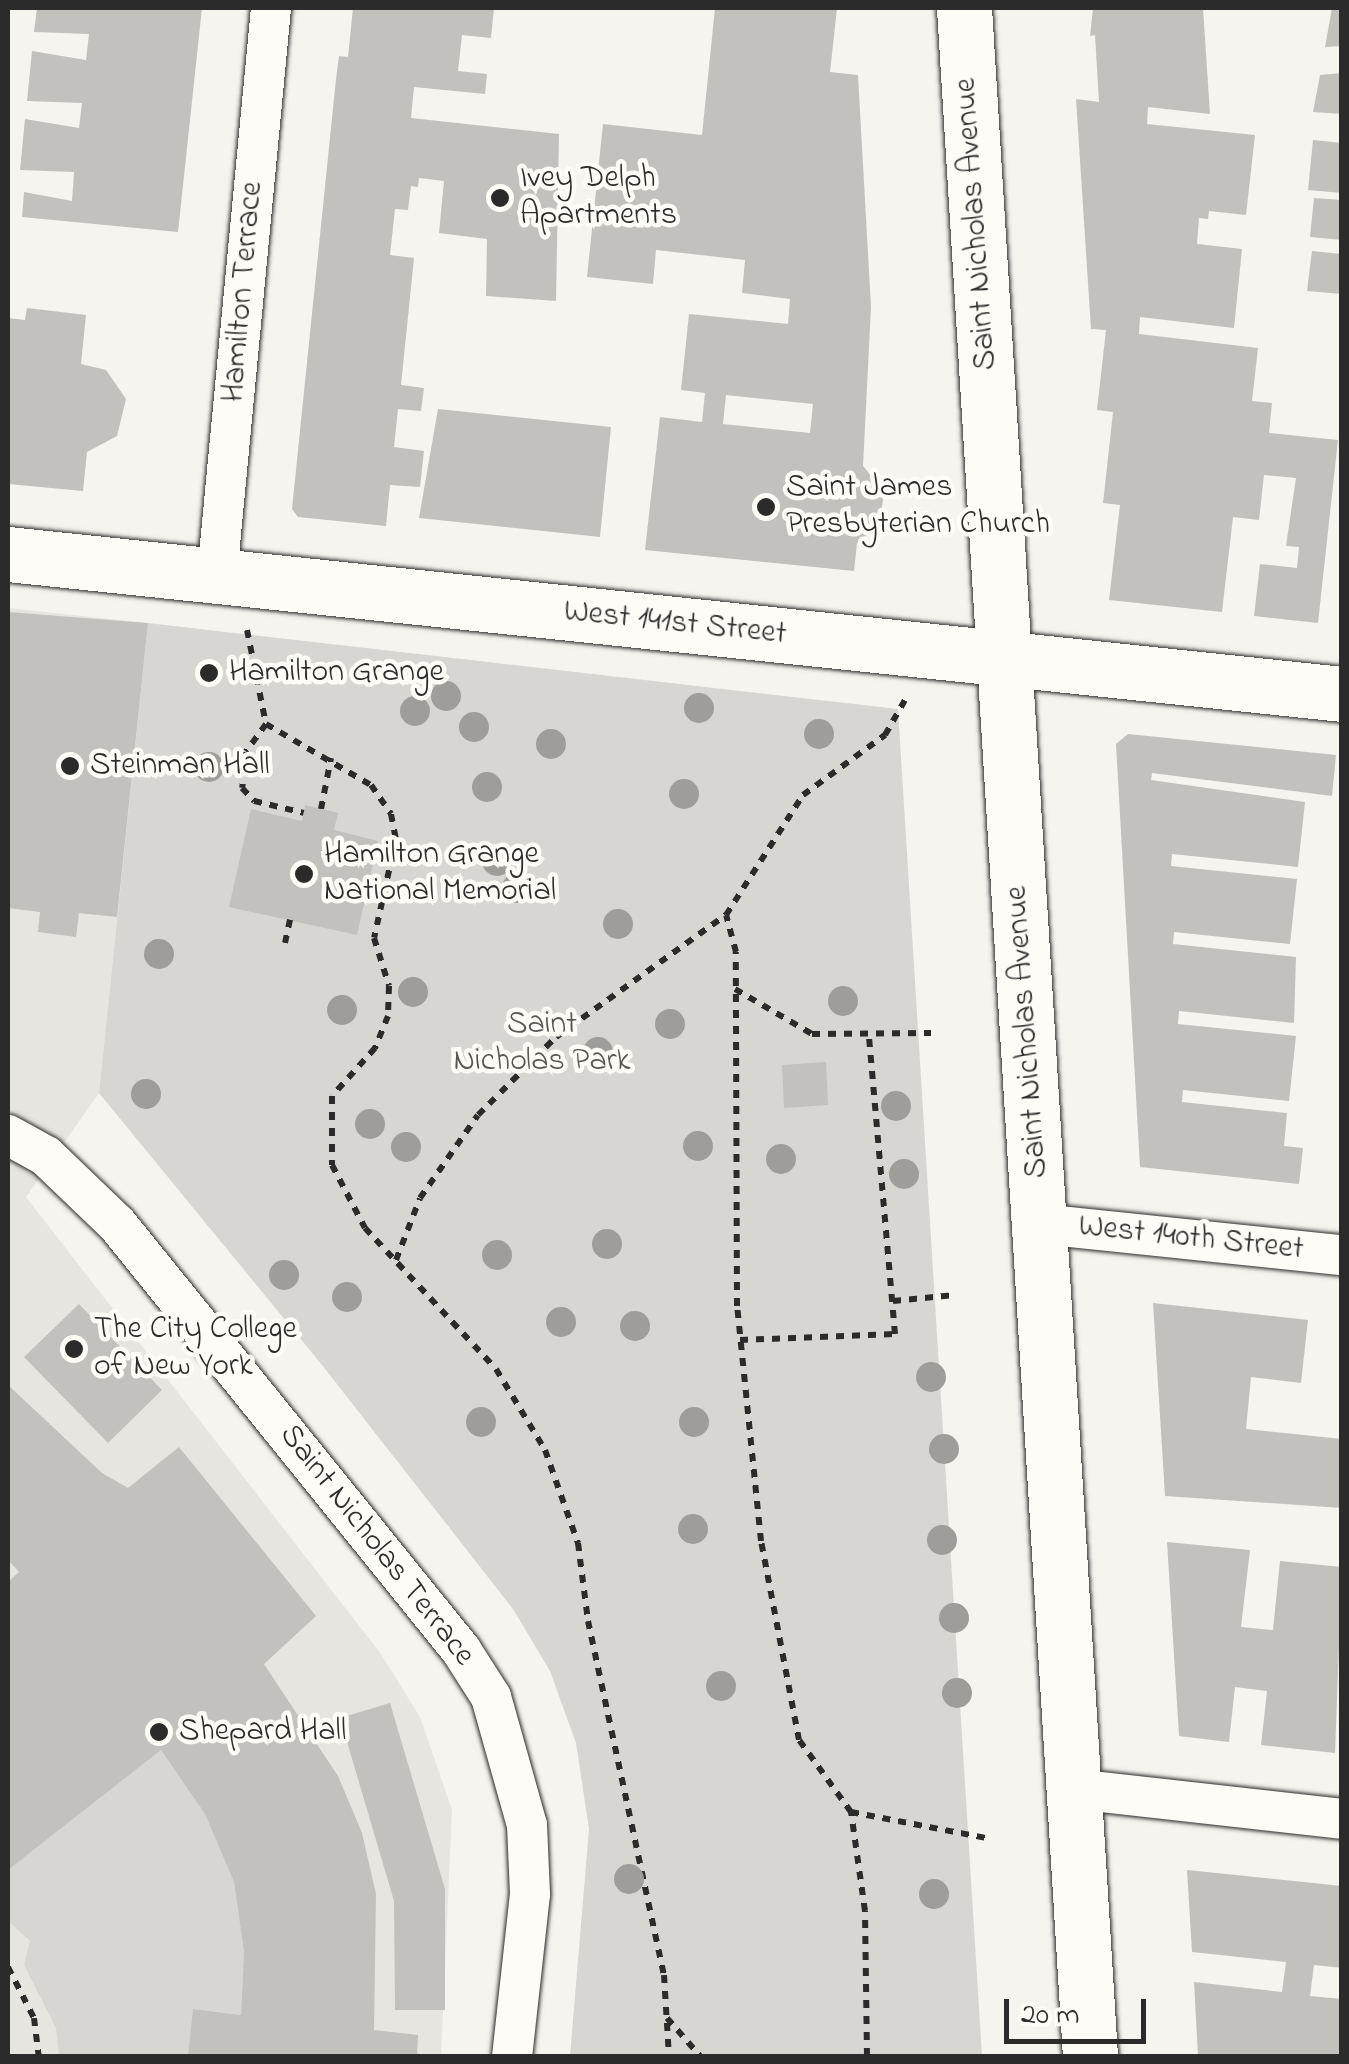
<!DOCTYPE html>
<html>
<head>
<meta charset="utf-8">
<style>
	body { margin:0 }
	#map { position:relative; width:1349px; height:2064px; overflow:hidden; background:#f5f4ef; font-family:"Indie Flower",sans-serif }
	div>[style] { position:absolute }
	.built>* { inset:0; background:#e6e5e0 }
	.green>* { inset:0; background:#d7d6d2 }
	.building>* { inset:0; background:#c2c1be }
	.path>* { height:6px; margin-top:-3px; transform-origin:0; background:repeating-linear-gradient(90deg,#2b2b2b 0 8px,transparent 0 16px) }
	.roads { filter:drop-shadow(0 0 2px #2b2b2b) drop-shadow(0 0 2px #2b2b2b) }
	.street>* { height:40px; margin:-20px; padding:0 20px; transform-origin:20px; border-radius:20px; background:#fdfcf7 }
	.secondary>* { height:55px; margin:-27.5px; padding:0 27.5px; transform-origin:27.5px; border-radius:27.5px; background:#fdfcf7 }
	.trees>* { width:30px; height:30px; margin:-15px; border-radius:50%; background:#9e9d9a }
	.dots>* { width:28px; height:28px; translate:-50% -50%; box-sizing:border-box; border:5px solid #fdfcf7; border-radius:50% }
	span { translate:-50% -50%; white-space:nowrap; text-align:center; line-height:1.15; -webkit-text-stroke:9px #fdfcf7; paint-order:stroke }
	.poi-label { font-size:32px; color:#2b2b2b }
	.left { translate:0 -50%; text-align:left }
	.street-label { font-size:32px; color:#2b2b2b }
	.park-label { font-size:32px; color:#565655 }
	.frame { position:absolute; inset:0; border:10px solid #2b2b2b; pointer-events:none }
	.scale { position:absolute; left:1004px; top:1999px; width:142px; height:45px; box-sizing:border-box; border:5px solid #2b2b2b; border-top:0; padding-left:12px; font-size:30px; line-height:35px; white-space:nowrap; color:#2b2b2b; -webkit-text-stroke:8px #fdfcf7; paint-order:stroke }
</style>
</head>
<body>
<div id="map">
	<div class="built">
		<i style="clip-path:polygon(8px 608px,148px 623px,99px 1093px,26px 1197px,381px 1654px,420px 1717px,452px 1810px,441px 2056px,8px 2056px)"></i>
	</div>
	<div class="green">
		<i style="clip-path:polygon(148px 623px,898px 709px,982px 2056px,570px 2056px,589px 1829px,576px 1743px,550px 1671px,513px 1609px,322px 1365px,99px 1093px)"></i>
		<i style="clip-path:polygon(161px 1750px,205px 1814px,234px 1882px,244px 1952px,241px 2015px,194px 2009px,188px 2056px,59px 2056px,56px 2028px,24px 1965px,30px 1941px,8px 1921px,8px 1870px)"></i>
	</div>
	<div class="building">
		<i style="clip-path:polygon(37px 8px,202px 8px,178px 232px,22px 217px,24px 192px,72px 201px,74px 172px,20px 170px,25px 119px,79px 128px,82px 103px,27px 101px,32px 51px,86px 60px,89px 34px,34px 32px)"></i>
		<i style="clip-path:polygon(353px 8px,494px 8px,491px 38px,462px 35px,458px 71px,487px 74px,485px 94px,414px 87px,411px 118px,559px 134px,556px 301px,486px 296px,487px 239px,439px 233px,444px 181px,419px 178px,418px 187px,411px 186px,408px 210px,395px 209px,390px 255px,414px 258px,401px 385px,424px 388px,421px 411px,398px 409px,394px 447px,424px 451px,420px 487px,390px 485px,386px 526px,298px 517px,292px 509px,336px 79px,339px 56px,348px 57px)"></i>
		<i style="clip-path:polygon(evenodd,715px 8px,837px 8px,830px 72px,858px 75px,871px 307px,863px 466px,884px 491px,880px 523px,857px 543px,854px 571px,645px 550px,660px 417px,702px 422px,705px 393px,681px 390px,689px 314px,788px 324px,790px 299px,742px 293px,745px 260px,656px 250px,653px 284px,587px 277px,603px 124px,702px 135px,715px 8px,726px 395px,813px 404px,810px 433px,723px 424px,726px 395px)"></i>
		<i style="clip-path:polygon(1093px 8px,1203px 8px,1210px 114px,1148px 107px,1147px 124px,1255px 135px,1246px 215px,1209px 211px,1208px 219px,1199px 218px,1197px 244px,1242px 249px,1234px 328px,1140px 317px,1139px 334px,1258px 348px,1252px 401px,1272px 403px,1269px 433px,1338px 440px,1318px 623px,1254px 616px,1260px 564px,1297px 568px,1299px 547px,1286px 546px,1296px 478px,1264px 475px,1259px 520px,1233px 517px,1222px 612px,1109px 600px,1120px 505px,1103px 503px,1113px 412px,1097px 410px,1106px 330px,1091px 329px,1076px 99px,1099px 102px,1095px 35px,1090px 36px)"></i>
		<i style="clip-path:polygon(1332px 8px,1342px 8px,1342px 46px,1325px 47px)"></i>
		<i style="clip-path:polygon(1342px 73px,1342px 114px,1313px 112px,1320px 75px)"></i>
		<i style="clip-path:polygon(1313px 140px,1342px 143px,1342px 193px,1308px 190px)"></i>
		<i style="clip-path:polygon(1314px 198px,1342px 200px,1342px 240px,1310px 237px)"></i>
		<i style="clip-path:polygon(1312px 251px,1342px 254px,1342px 294px,1307px 291px)"></i>
		<i style="clip-path:polygon(27px 308px,86px 315px,81px 364px,106px 370px,126px 399px,117px 436px,87px 452px,83px 491px,8px 484px,8px 318px,25px 320px)"></i>
		<i style="clip-path:polygon(438px 409px,611px 427px,600px 537px,419px 518px)"></i>
		<i style="clip-path:polygon(8px 612px,148px 623px,117px 917px,79px 913px,76px 937px,38px 932px,40px 912px,8px 908px)"></i>
		<i style="clip-path:polygon(1128px 734px,1336px 755px,1332px 796px,1152px 773px,1151px 780px,1305px 802px,1298px 867px,1172px 854px,1171px 866px,1297px 879px,1290px 944px,1174px 932px,1173px 944px,1296px 957px,1294px 1023px,1179px 1011px,1178px 1024px,1296px 1036px,1289px 1101px,1183px 1090px,1182px 1102px,1287px 1113px,1284px 1146px,1303px 1148px,1299px 1184px,1140px 1167px,1116px 744px)"></i>
		<i style="clip-path:polygon(305px 805px,338px 813px,334px 830px,378px 841px,357px 935px,229px 907px,251px 809px,302px 821px)"></i>
		<i style="clip-path:polygon(826px 1062px,828px 1105px,784px 1108px,782px 1065px)"></i>
		<i style="clip-path:polygon(1153px 1303px,1308px 1320px,1301px 1383px,1251px 1377px,1246px 1429px,1342px 1439px,1342px 1508px,1165px 1496px)"></i>
		<i style="clip-path:polygon(79px 1304px,162px 1390px,108px 1443px,24px 1357px)"></i>
		<i style="clip-path:polygon(8px 1385px,102px 1473px,128px 1488px,179px 1447px,316px 1616px,264px 1664px,338px 1776px,362px 1833px,376px 1894px,374px 2030px,418px 2035px,417px 2056px,188px 2056px,193px 2009px,241px 2015px,244px 1952px,234px 1882px,205px 1814px,161px 1750px,8px 1870px,8px 1582px,19px 1572px,8px 1560px)"></i>
		<i style="clip-path:polygon(1167px 1542px,1250px 1550px,1241px 1627px,1273px 1630px,1280px 1561px,1342px 1567px,1335px 1753px,1261px 1745px,1267px 1691px,1235px 1687px,1229px 1742px,1179px 1736px)"></i>
		<i style="clip-path:polygon(390px 1703px,445px 1889px,445px 2010px,395px 2010px,394px 1901px,340px 1718px)"></i>
		<i style="clip-path:polygon(1187px 1870px,1342px 1886px,1342px 1968px,1314px 1965px,1310px 1996px,1342px 1999px,1342px 2056px,1198px 2056px,1194px 1982px,1282px 1992px,1286px 1962px,1192px 1952px)"></i>
	</div>
	<div class="path">
		<i style="left:247px;top:630px;width:96px;rotate:78.6deg"></i>
		<i style="left:266px;top:724px;width:121px;rotate:30.2deg"></i>
		<i style="left:371px;top:785px;width:35px;rotate:55deg"></i>
		<i style="left:391px;top:814px;width:25px;rotate:79deg"></i>
		<i style="left:396px;top:839px;width:101px;rotate:102.5deg"></i>
		<i style="left:374px;top:938px;width:50px;rotate:72.6deg"></i>
		<i style="left:389px;top:986px;width:30px;rotate:92deg"></i>
		<i style="left:388px;top:1016px;width:35px;rotate:112deg"></i>
		<i style="left:375px;top:1048px;width:64px;rotate:131.9deg"></i>
		<i style="left:332px;top:1096px;width:69px;rotate:90deg"></i>
		<i style="left:332px;top:1165px;width:71px;rotate:62.4deg"></i>
		<i style="left:365px;top:1228px;width:192px;rotate:47.1deg"></i>
		<i style="left:496px;top:1369px;width:95px;rotate:58.8deg"></i>
		<i style="left:545px;top:1450px;width:99px;rotate:70.5deg"></i>
		<i style="left:578px;top:1543px;width:79px;rotate:82.7deg"></i>
		<i style="left:588px;top:1621px;width:362px;rotate:77.9deg"></i>
		<i style="left:664px;top:1975px;width:81px;rotate:86.5deg"></i>
		<i style="left:266px;top:724px;width:34px;rotate:126deg"></i>
		<i style="left:246px;top:752px;width:36px;rotate:96deg"></i>
		<i style="left:242px;top:788px;width:18px;rotate:47deg"></i>
		<i style="left:254px;top:801px;width:51px;rotate:13.5deg"></i>
		<i style="left:321px;top:809px;width:52px;rotate:-78.9deg"></i>
		<i style="left:285px;top:943px;width:24px;rotate:-78deg"></i>
		<i style="left:735px;top:989px;width:89px;rotate:30.3deg"></i>
		<i style="left:812px;top:1034px;width:119px;rotate:-0.5deg"></i>
		<i style="left:396px;top:1260px;width:66px;rotate:-68.8deg"></i>
		<i style="left:420px;top:1198px;width:101px;rotate:-55.1deg"></i>
		<i style="left:478px;top:1115px;width:110px;rotate:-45deg"></i>
		<i style="left:556px;top:1037px;width:209px;rotate:-35.7deg"></i>
		<i style="left:893px;top:1301px;width:62px;rotate:-5.5deg"></i>
		<i style="left:740px;top:1340px;width:155px;rotate:-2.2deg"></i>
		<i style="left:895px;top:1334px;width:299px;rotate:-95deg"></i>
		<i style="left:851px;top:1812px;width:137px;rotate:10.9deg"></i>
		<i style="left:8px;top:1967px;width:57px;rotate:63deg"></i>
		<i style="left:34px;top:2018px;width:38px;rotate:83deg"></i>
		<i style="left:667px;top:2018px;width:50px;rotate:49deg"></i>
		<i style="left:867px;top:2056px;width:145px;rotate:-90.8deg"></i>
		<i style="left:865px;top:1911px;width:100px;rotate:-98deg"></i>
		<i style="left:851px;top:1812px;width:89px;rotate:-125.8deg"></i>
		<i style="left:799px;top:1740px;width:203px;rotate:-100.8deg"></i>
		<i style="left:761px;top:1541px;width:236px;rotate:-95.8deg"></i>
		<i style="left:737px;top:1306px;width:354px;rotate:-90.2deg"></i>
		<i style="left:736px;top:952px;width:38px;rotate:-105deg"></i>
		<i style="left:726px;top:915px;width:143px;rotate:-57.3deg"></i>
		<i style="left:803px;top:795px;width:102px;rotate:-36.2deg"></i>
		<i style="left:885px;top:735px;width:40px;rotate:-60.3deg"></i>
	</div>
	<div class="roads">
		<div class="street">
			<i style="left:217px;top:576px;width:571px;rotate:-84.57deg"></i>
			<i style="left:8px;top:1135px;width:43px;rotate:28.9deg"></i>
			<i style="left:46px;top:1156px;width:98px;rotate:43.8deg"></i>
			<i style="left:117px;top:1224px;width:548px;rotate:51.08deg"></i>
			<i style="left:461px;top:1650px;width:56px;rotate:57.4deg"></i>
			<i style="left:491px;top:1697px;width:133px;rotate:74.3deg"></i>
			<i style="left:527px;top:1825px;width:69px;rotate:87.5deg"></i>
			<i style="left:530px;top:1894px;width:163px;rotate:96.3deg"></i>
			<i style="left:1040px;top:1224px;width:304px;rotate:5.9deg"></i>
			<i style="left:1075px;top:1789px;width:269px;rotate:6.4deg"></i>
		</div>
		<div class="secondary">
			<i style="left:964px;top:8px;width:2052px;rotate:86.48deg"></i>
			<i style="left:8px;top:554px;width:1341px;rotate:5.99deg"></i>
		</div>
	</div>
	<div class="trees">
		<i style="left:446px;top:696px"></i>
		<i style="left:699px;top:708px"></i>
		<i style="left:415px;top:711px"></i>
		<i style="left:474px;top:727px"></i>
		<i style="left:819px;top:734px"></i>
		<i style="left:551px;top:744px"></i>
		<i style="left:209px;top:767px"></i>
		<i style="left:487px;top:787px"></i>
		<i style="left:684px;top:794px"></i>
		<i style="left:497px;top:861px"></i>
		<i style="left:517px;top:888px"></i>
		<i style="left:618px;top:924px"></i>
		<i style="left:159px;top:954px"></i>
		<i style="left:413px;top:992px"></i>
		<i style="left:843px;top:1001px"></i>
		<i style="left:342px;top:1010px"></i>
		<i style="left:670px;top:1024px"></i>
		<i style="left:598px;top:1052px"></i>
		<i style="left:146px;top:1094px"></i>
		<i style="left:896px;top:1106px"></i>
		<i style="left:370px;top:1124px"></i>
		<i style="left:698px;top:1146px"></i>
		<i style="left:406px;top:1147px"></i>
		<i style="left:781px;top:1159px"></i>
		<i style="left:904px;top:1174px"></i>
		<i style="left:607px;top:1244px"></i>
		<i style="left:497px;top:1255px"></i>
		<i style="left:284px;top:1275px"></i>
		<i style="left:347px;top:1297px"></i>
		<i style="left:561px;top:1322px"></i>
		<i style="left:635px;top:1326px"></i>
		<i style="left:931px;top:1377px"></i>
		<i style="left:481px;top:1422px"></i>
		<i style="left:694px;top:1422px"></i>
		<i style="left:944px;top:1449px"></i>
		<i style="left:693px;top:1529px"></i>
		<i style="left:942px;top:1540px"></i>
		<i style="left:954px;top:1618px"></i>
		<i style="left:721px;top:1686px"></i>
		<i style="left:957px;top:1693px"></i>
		<i style="left:629px;top:1879px"></i>
		<i style="left:934px;top:1894px"></i>
	</div>
	<div class="dots">
		<i style="left:500px;top:198px;background:#2b2b2b"></i>
		<i style="left:766px;top:507px;background:#2b2b2b"></i>
		<i style="left:209px;top:673px;background:#2b2b2b"></i>
		<i style="left:70px;top:766px;background:#2b2b2b"></i>
		<i style="left:304px;top:874px;background:#2b2b2b"></i>
		<i style="left:74px;top:1349px;background:#2b2b2b"></i>
		<i style="left:159px;top:1732px;background:#2b2b2b"></i>
	</div>
	<div class="poi-label">
		<span class="left" style="left:520px;top:198px">Ivey Delph<br>Apartments</span>
		<span class="left" style="left:786px;top:507px">Saint James<br>Presbyterian Church</span>
		<span class="left" style="left:229px;top:673px">Hamilton Grange</span>
		<span class="left" style="left:90px;top:766px">Steinman Hall</span>
		<span class="left" style="left:324px;top:874px">Hamilton Grange<br>National Memorial</span>
		<span class="left" style="left:94px;top:1349px">The City College<br>of New York</span>
		<span class="left" style="left:179px;top:1732px">Shepard Hall</span>
	</div>
	<div class="street-label">
		<span style="left:977px;top:224px;rotate:-94deg">Saint Nicholas Avenue</span>
		<span style="left:244px;top:292px;rotate:-85deg">Hamilton Terrace</span>
		<span style="left:675px;top:624px;rotate:6deg">West 141st Street</span>
		<span style="left:1028px;top:1032px;rotate:-94deg">Saint Nicholas Avenue</span>
		<span style="left:1191px;top:1239px;rotate:6deg">West 140th Street</span>
		<span style="left:376px;top:1546px;rotate:52deg">Saint Nicholas Terrace</span>
	</div>
	<div class="park-label">
		<span style="left:542px;top:1044px">Saint<br>Nicholas Park</span>
	</div>
	<div class="frame"></div>
	<div class="scale">20 m</div>
</div>
</body>
</html>
